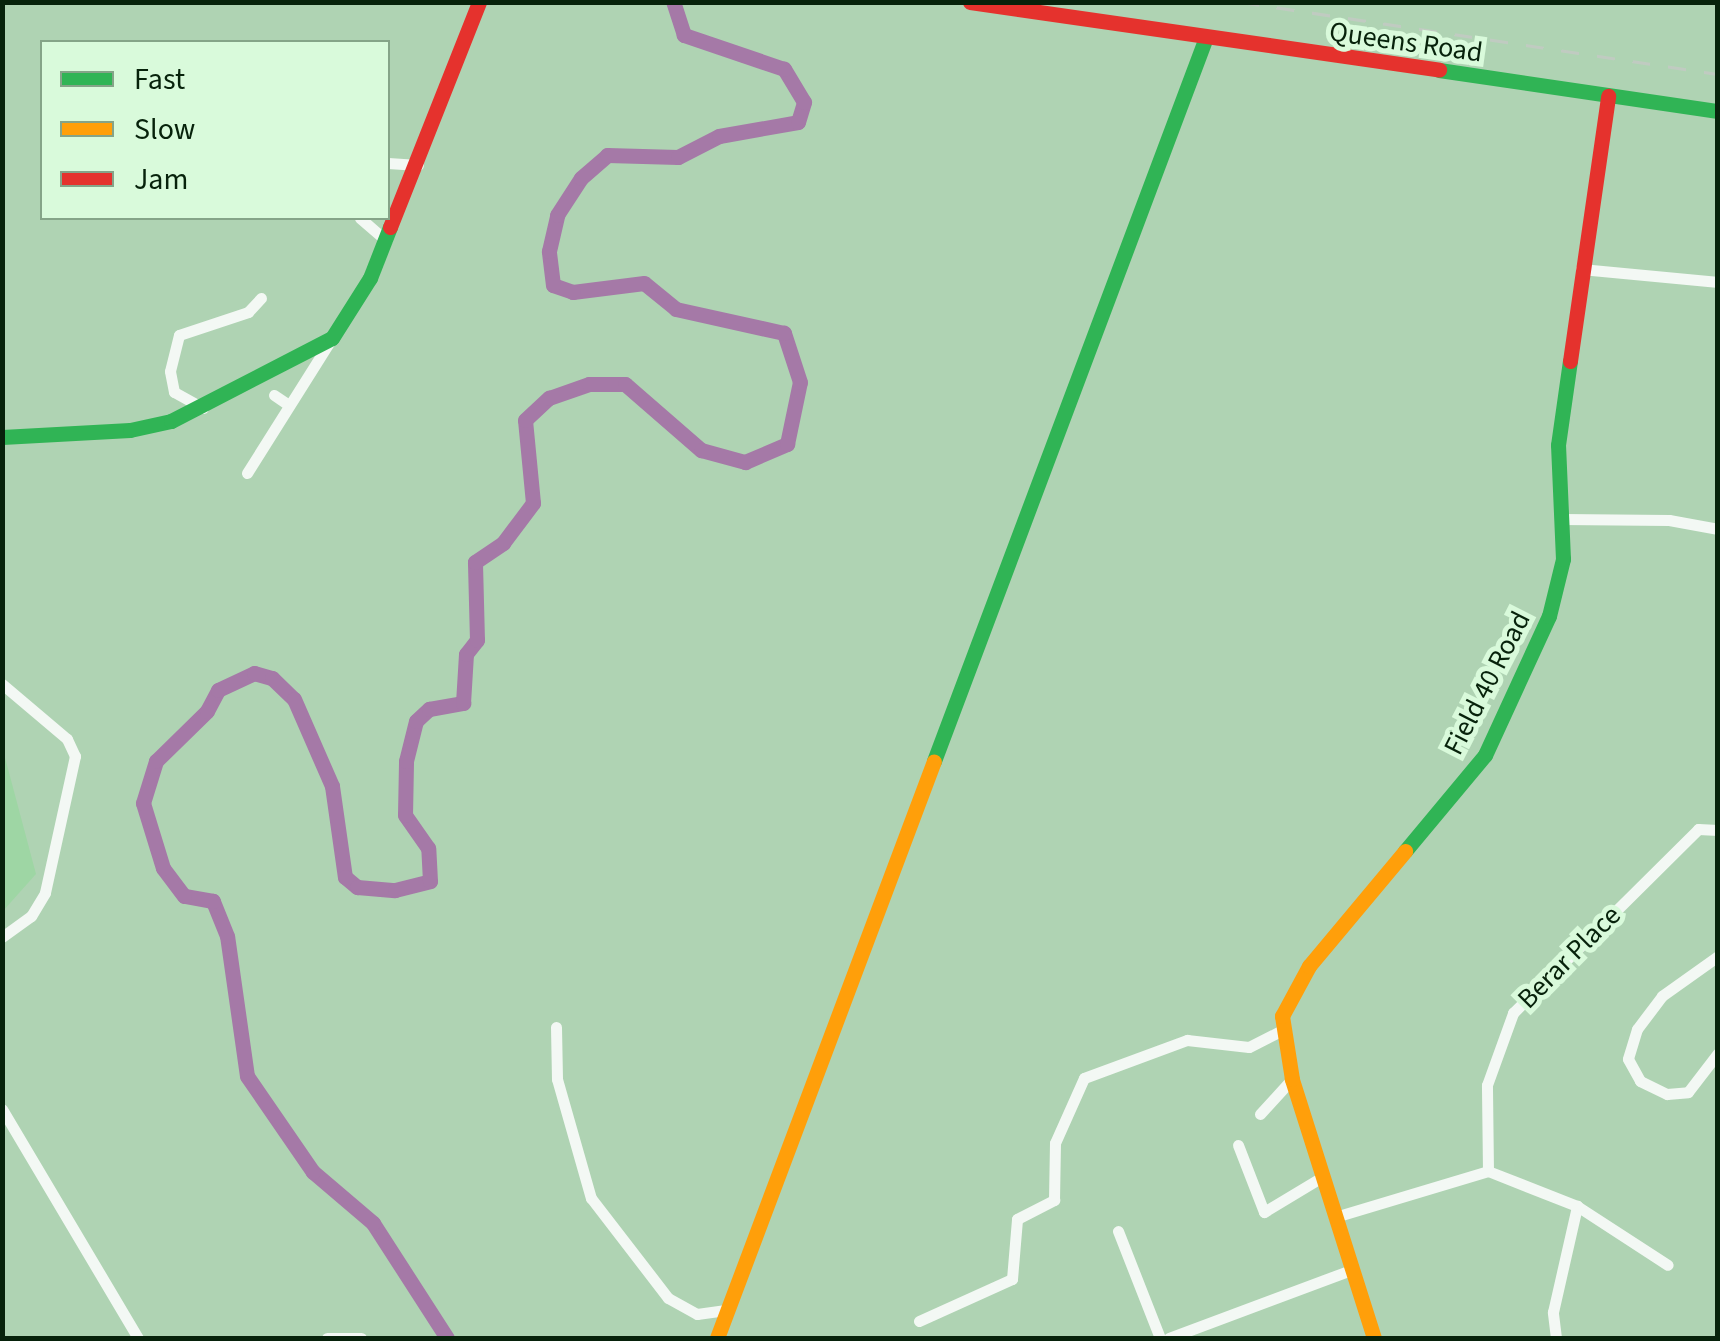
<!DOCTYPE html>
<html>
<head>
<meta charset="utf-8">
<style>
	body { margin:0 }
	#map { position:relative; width:1720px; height:1341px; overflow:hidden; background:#afd3b3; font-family:"Source Sans 3",sans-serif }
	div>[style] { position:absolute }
	.built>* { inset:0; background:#9ed6a4 }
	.river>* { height:15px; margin:-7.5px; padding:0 7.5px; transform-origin:7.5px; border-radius:7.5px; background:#a579a7 }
	.street>* { height:11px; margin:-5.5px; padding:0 5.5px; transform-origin:5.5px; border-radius:5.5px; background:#f3f8f4 }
	.fast>* { height:15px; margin:-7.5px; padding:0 7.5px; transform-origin:7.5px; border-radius:7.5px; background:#30b455 }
	.slow>* { height:15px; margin:-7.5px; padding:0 7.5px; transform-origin:7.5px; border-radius:7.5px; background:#ff9f0a }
	.jam>* { height:15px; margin:-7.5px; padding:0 7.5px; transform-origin:7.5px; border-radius:7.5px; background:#e5322d }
	.rail>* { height:2.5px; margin-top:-1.25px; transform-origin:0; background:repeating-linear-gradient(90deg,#c0cbc1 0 18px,transparent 0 36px) }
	span { translate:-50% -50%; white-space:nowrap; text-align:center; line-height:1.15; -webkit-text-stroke:10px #d9fadb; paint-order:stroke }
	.street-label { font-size:28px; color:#07220b }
	.frame { position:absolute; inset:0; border:5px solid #07220b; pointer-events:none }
	.legend { position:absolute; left:40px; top:40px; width:350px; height:180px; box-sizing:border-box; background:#d9fadb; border:2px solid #85a488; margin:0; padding:12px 18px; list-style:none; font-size:30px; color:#07220b }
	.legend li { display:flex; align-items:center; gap:20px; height:50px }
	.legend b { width:50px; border:2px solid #85a488 }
</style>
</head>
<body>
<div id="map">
	<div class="built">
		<i style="clip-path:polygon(3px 750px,36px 874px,3px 911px,2px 750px)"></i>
	</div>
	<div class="river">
		<i style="left:447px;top:1338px;width:137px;rotate:-122.8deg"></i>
		<i style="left:373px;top:1223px;width:79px;rotate:-139.6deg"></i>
		<i style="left:313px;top:1172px;width:116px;rotate:-124.5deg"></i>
		<i style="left:247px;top:1076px;width:141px;rotate:-98.1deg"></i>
		<i style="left:227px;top:936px;width:38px;rotate:-112deg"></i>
		<i style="left:213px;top:901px;width:29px;rotate:-170deg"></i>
		<i style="left:184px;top:896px;width:35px;rotate:-127deg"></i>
		<i style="left:163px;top:868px;width:68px;rotate:-107.1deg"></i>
		<i style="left:143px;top:803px;width:44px;rotate:-72.8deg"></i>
		<i style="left:156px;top:761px;width:71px;rotate:-44.4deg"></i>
		<i style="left:207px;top:711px;width:24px;rotate:-62deg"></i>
		<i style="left:218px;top:690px;width:40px;rotate:-25deg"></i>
		<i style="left:254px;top:673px;width:19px;rotate:16deg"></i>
		<i style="left:272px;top:678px;width:30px;rotate:44deg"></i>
		<i style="left:294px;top:699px;width:95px;rotate:66.4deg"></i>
		<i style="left:332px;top:786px;width:92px;rotate:81.9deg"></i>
		<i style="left:345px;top:877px;width:16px;rotate:40deg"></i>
		<i style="left:357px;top:887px;width:38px;rotate:5deg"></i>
		<i style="left:395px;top:890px;width:36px;rotate:-14deg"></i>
		<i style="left:430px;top:881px;width:33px;rotate:-93deg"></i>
		<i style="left:428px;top:848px;width:40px;rotate:-124.9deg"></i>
		<i style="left:405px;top:815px;width:54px;rotate:-88.9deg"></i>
		<i style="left:406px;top:761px;width:41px;rotate:-76deg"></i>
		<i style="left:416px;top:721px;width:18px;rotate:-43deg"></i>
		<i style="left:429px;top:709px;width:35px;rotate:-10deg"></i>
		<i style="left:463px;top:703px;width:49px;rotate:-86.5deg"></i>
		<i style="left:466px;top:654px;width:18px;rotate:-52deg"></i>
		<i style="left:477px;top:640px;width:78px;rotate:-91.5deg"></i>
		<i style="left:475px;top:562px;width:34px;rotate:-34deg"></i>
		<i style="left:503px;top:543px;width:50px;rotate:-53.1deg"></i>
		<i style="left:533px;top:503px;width:83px;rotate:-95.5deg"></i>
		<i style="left:525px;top:420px;width:33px;rotate:-43deg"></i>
		<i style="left:549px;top:398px;width:42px;rotate:-19.3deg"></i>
		<i style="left:589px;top:384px;width:36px"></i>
		<i style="left:625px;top:384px;width:101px;rotate:41deg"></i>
		<i style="left:701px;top:450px;width:46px;rotate:15.3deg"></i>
		<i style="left:745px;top:462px;width:46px;rotate:-23.2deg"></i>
		<i style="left:787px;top:444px;width:63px;rotate:-78.2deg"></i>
		<i style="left:800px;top:382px;width:52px;rotate:-108.1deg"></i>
		<i style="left:784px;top:333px;width:111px;rotate:-167.5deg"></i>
		<i style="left:676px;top:309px;width:41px;rotate:-140.9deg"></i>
		<i style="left:644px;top:283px;width:72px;rotate:172.8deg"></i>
		<i style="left:573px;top:292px;width:21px;rotate:-161deg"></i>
		<i style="left:553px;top:285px;width:34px;rotate:-97deg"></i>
		<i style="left:549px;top:251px;width:37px;rotate:-77deg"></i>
		<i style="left:557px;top:215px;width:44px;rotate:-57deg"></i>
		<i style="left:581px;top:178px;width:35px;rotate:-41deg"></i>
		<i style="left:607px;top:155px;width:71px;rotate:1.6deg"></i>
		<i style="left:678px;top:157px;width:46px;rotate:-27.1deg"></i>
		<i style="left:719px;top:136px;width:80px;rotate:-10deg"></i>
		<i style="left:798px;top:122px;width:21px;rotate:-73deg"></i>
		<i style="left:804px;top:102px;width:39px;rotate:-121deg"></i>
		<i style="left:784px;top:69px;width:106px;rotate:-161.2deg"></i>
		<i style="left:684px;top:35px;width:35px;rotate:-108deg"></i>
	</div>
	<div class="street">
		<i style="left:388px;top:163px;width:30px;rotate:4deg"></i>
		<i style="left:360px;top:218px;width:35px;rotate:41deg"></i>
		<i style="left:1581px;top:269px;width:138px;rotate:5.4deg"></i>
		<i style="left:274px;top:395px;width:18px;rotate:34deg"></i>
		<i style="left:203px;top:408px;width:33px;rotate:-151deg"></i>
		<i style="left:174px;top:392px;width:21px;rotate:-101deg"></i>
		<i style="left:170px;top:371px;width:37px;rotate:-76deg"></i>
		<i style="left:179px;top:335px;width:73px;rotate:-18.4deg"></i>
		<i style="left:248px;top:312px;width:19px;rotate:-47deg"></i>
		<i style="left:247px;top:473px;width:160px;rotate:-57.8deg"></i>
		<i style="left:1562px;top:519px;width:107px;rotate:0.5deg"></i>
		<i style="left:1669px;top:520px;width:50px;rotate:10.4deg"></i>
		<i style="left:2px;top:684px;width:85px;rotate:40.2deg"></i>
		<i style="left:67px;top:739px;width:19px;rotate:65deg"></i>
		<i style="left:75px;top:756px;width:140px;rotate:102.4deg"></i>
		<i style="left:45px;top:893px;width:27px;rotate:121deg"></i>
		<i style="left:31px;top:916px;width:36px;rotate:144deg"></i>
		<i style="left:1718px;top:956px;width:69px;rotate:144.5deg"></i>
		<i style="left:1662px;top:996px;width:41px;rotate:127.1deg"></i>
		<i style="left:1637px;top:1029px;width:31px;rotate:107deg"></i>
		<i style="left:1628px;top:1059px;width:25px;rotate:61deg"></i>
		<i style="left:1640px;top:1081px;width:30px;rotate:26deg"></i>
		<i style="left:1667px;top:1094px;width:21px;rotate:-5deg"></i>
		<i style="left:1688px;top:1092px;width:49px;rotate:-52.4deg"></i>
		<i style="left:556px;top:1027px;width:52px;rotate:88.9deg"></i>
		<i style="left:557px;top:1079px;width:124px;rotate:74.1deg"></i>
		<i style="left:591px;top:1198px;width:126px;rotate:52.4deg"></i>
		<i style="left:668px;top:1298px;width:33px;rotate:29deg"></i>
		<i style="left:697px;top:1314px;width:29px;rotate:-8deg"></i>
		<i style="left:2px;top:1109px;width:266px;rotate:59.3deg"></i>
		<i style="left:1260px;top:1114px;width:47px;rotate:-47.6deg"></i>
		<i style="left:1238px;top:1145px;width:72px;rotate:68.8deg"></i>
		<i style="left:1264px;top:1212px;width:68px;rotate:-31.1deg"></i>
		<i style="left:1488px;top:1171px;width:86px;rotate:-90.7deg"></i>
		<i style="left:1487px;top:1085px;width:77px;rotate:-70.1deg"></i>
		<i style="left:1513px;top:1013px;width:261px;rotate:-44.8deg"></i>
		<i style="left:1698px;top:829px;width:20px;rotate:3deg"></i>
		<i style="left:1335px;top:1217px;width:160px;rotate:-16.7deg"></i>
		<i style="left:1488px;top:1171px;width:96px;rotate:21.5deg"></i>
		<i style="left:1577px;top:1206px;width:108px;rotate:33deg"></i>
		<i style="left:1118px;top:1231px;width:115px;rotate:68.6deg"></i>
		<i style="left:919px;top:1321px;width:102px;rotate:-24.3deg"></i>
		<i style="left:1012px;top:1279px;width:60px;rotate:-85.2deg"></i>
		<i style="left:1017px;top:1219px;width:42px;rotate:-27.2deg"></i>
		<i style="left:1054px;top:1200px;width:57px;rotate:-89deg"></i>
		<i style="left:1055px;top:1143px;width:71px;rotate:-66deg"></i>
		<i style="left:1084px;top:1078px;width:110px;rotate:-20.3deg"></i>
		<i style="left:1187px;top:1040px;width:62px;rotate:6.4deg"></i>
		<i style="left:1249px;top:1047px;width:38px;rotate:-27deg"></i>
		<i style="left:327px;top:1338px;width:34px"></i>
		<i style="left:1169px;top:1338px;width:194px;rotate:-20.5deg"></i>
		<i style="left:1556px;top:1338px;width:26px;rotate:-97deg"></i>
		<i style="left:1553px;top:1312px;width:109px;rotate:-77.2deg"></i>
	</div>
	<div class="fast">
		<i style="left:1439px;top:70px;width:282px;rotate:8.4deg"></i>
		<i style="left:2px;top:437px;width:128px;rotate:-3.1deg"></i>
		<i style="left:130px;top:430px;width:42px;rotate:-12.4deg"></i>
		<i style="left:171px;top:421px;width:181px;rotate:-27.3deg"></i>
		<i style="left:332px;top:338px;width:71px;rotate:-57.7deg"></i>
		<i style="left:370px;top:278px;width:55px;rotate:-68.6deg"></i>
		<i style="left:934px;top:761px;width:770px;rotate:-69.4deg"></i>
		<i style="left:1405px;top:851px;width:125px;rotate:-50.2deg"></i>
		<i style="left:1485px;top:755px;width:153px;rotate:-65.3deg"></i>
		<i style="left:1549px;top:616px;width:59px;rotate:-76.2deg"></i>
		<i style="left:1563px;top:559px;width:114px;rotate:-92.5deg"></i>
		<i style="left:1558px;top:445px;width:85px;rotate:-81.9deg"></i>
	</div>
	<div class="slow">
		<i style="left:717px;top:1338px;width:616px;rotate:-69.39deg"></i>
		<i style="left:1374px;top:1338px;width:272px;rotate:-107.6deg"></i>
		<i style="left:1292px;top:1079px;width:64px;rotate:-99deg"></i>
		<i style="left:1282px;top:1016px;width:57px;rotate:-61.6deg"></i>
		<i style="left:1309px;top:966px;width:150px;rotate:-50.1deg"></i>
	</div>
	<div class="jam">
		<i style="left:970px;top:2px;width:474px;rotate:8.2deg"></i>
		<i style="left:390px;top:227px;width:242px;rotate:-68.4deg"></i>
		<i style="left:1570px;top:361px;width:268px;rotate:-81.8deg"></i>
	</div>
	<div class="rail">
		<i style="left:1241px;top:2px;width:482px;rotate:8.6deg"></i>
	</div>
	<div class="street-label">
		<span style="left:1406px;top:42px;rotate:8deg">Queens Road</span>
		<span style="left:1487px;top:683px;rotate:-63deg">Field 40 Road</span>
		<span style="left:1569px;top:957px;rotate:-45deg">Berar Place</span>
	</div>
	<div class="frame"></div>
	<ul class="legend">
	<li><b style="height:12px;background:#30b455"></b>Fast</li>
	<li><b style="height:12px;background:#ff9f0a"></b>Slow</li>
	<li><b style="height:12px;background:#e5322d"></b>Jam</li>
	</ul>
</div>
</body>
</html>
